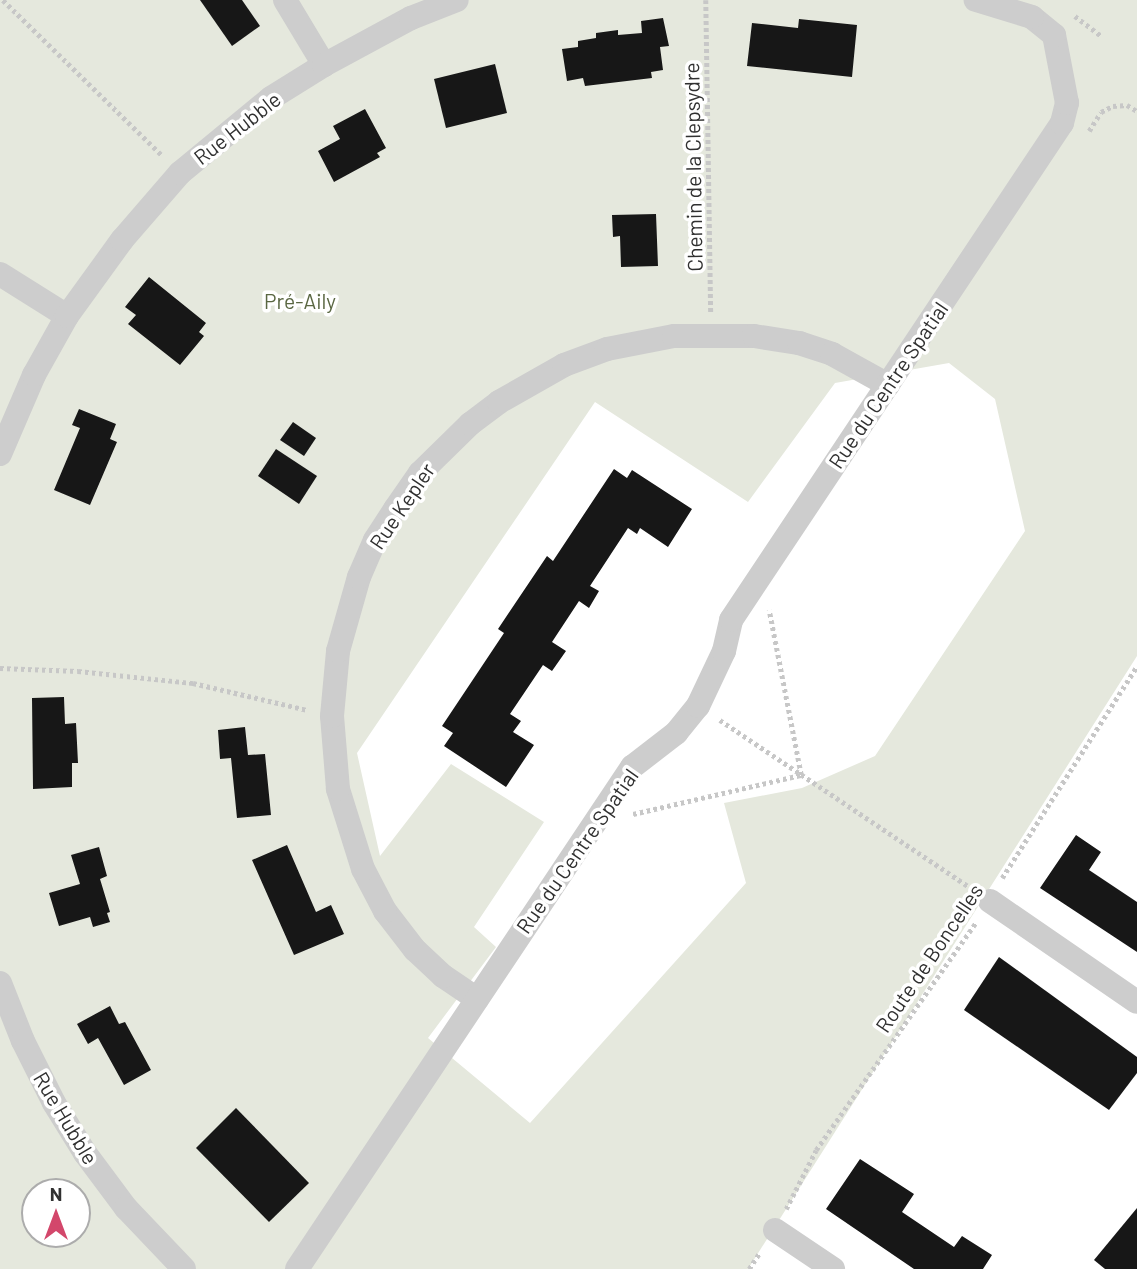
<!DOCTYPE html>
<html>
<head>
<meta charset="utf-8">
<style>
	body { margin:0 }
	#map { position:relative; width:1137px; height:1269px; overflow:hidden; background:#fff; font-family:Barlow,sans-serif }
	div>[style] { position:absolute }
	.green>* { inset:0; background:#e5e8dd }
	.building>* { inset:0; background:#171717 }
	.path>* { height:4.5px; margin-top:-2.25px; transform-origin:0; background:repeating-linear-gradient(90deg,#c7c7c7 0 3.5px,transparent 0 7px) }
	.street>* { height:24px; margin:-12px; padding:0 12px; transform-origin:12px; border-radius:12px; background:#cdcdcd }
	span { translate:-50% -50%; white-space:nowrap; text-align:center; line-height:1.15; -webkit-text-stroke:7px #fff; paint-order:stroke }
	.street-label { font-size:21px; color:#303030 }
	.park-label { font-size:21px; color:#5a6742 }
	.north { position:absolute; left:21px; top:1178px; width:70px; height:70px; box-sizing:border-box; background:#fff; border:2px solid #acacac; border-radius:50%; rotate:0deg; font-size:19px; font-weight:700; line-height:28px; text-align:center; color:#303030 }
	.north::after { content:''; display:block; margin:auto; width:24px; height:32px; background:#d3476b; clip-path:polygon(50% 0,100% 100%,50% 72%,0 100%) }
</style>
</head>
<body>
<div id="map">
	<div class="green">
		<i style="clip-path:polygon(evenodd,0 0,1137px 0,1137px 656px,748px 1269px,0 1269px,0 0,949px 363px,995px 399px,1025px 531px,875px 756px,802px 788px,724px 803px,746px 883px,530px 1123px,428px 1038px,496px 947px,474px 927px,544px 822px,451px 764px,380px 856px,357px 753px,595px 402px,748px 502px,835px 383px,949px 363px,0 0,35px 1192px,77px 1192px,77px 1234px,35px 1234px,35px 1192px)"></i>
	</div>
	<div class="building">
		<i style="clip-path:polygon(200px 0,242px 0,260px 26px,232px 46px)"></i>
		<i style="clip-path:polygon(663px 18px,669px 46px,660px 47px,663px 70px,651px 72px,652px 78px,585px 86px,583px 78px,567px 81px,562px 49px,578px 47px,578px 41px,596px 38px,596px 33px,618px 30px,618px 35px,642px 33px,641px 21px)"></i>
		<i style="clip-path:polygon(799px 19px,857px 25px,852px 77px,747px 66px,752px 23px,798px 28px)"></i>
		<i style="clip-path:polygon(495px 64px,507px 113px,446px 128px,434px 79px)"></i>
		<i style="clip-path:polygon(365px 109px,386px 148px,377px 153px,380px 157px,334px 182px,318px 151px,340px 139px,333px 126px)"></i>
		<i style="clip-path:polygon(656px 214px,658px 266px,621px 267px,620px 236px,613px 237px,612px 215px)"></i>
		<i style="clip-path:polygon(149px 277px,206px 323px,199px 332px,204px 336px,180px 365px,128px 324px,136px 315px,125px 307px)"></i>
		<i style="clip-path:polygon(79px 409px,116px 424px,110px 439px,117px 442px,90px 505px,54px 490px,80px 428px,72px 425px)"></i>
		<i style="clip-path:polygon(293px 422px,316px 438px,304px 456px,280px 440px)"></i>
		<i style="clip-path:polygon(276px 449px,317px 476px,299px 504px,258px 476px)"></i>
		<i style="clip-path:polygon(614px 469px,627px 478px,632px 470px,692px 509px,668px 547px,640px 528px,637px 534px,628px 528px,590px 586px,599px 591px,589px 608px,579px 601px,552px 642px,566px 651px,552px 671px,543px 665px,510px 714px,521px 721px,513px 732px,534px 745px,506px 787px,444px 746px,453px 733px,442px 726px,504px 633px,498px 629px,547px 556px,553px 561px)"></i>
		<i style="clip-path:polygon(64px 697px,65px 724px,76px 723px,78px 763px,72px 763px,72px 787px,33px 789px,32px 698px)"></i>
		<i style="clip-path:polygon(245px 727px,248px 755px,265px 754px,271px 815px,237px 818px,231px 758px,220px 759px,218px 730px)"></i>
		<i style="clip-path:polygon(1076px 835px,1101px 852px,1089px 870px,1137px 902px,1137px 952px,1040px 888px)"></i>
		<i style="clip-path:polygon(287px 845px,316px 912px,331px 905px,344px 934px,294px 955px,252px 860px)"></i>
		<i style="clip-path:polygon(99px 847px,107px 876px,100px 879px,110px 912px,107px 913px,110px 922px,93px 927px,90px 917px,59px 926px,49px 893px,80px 884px,71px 855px)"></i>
		<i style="clip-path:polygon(999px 957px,1137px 1057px,1137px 1073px,1109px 1110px,964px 1010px)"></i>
		<i style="clip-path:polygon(110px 1006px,119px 1024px,125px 1022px,151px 1070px,124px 1085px,98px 1038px,88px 1044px,77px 1024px)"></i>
		<i style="clip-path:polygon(236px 1108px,309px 1183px,269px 1222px,196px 1148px)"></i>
		<i style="clip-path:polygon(860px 1159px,914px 1194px,902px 1212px,954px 1247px,962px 1236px,992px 1255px,983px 1269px,914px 1269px,826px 1209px)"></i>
		<i style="clip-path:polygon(1137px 1208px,1137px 1269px,1105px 1269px,1094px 1260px)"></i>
	</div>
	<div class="path">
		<i style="left:3px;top:0;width:223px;rotate:44.3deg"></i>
		<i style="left:706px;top:0;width:312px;rotate:89.1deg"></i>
		<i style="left:1075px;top:16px;width:34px;rotate:37deg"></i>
		<i style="left:1089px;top:131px;width:22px;rotate:-58deg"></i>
		<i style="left:1101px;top:112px;width:13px;rotate:-27deg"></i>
		<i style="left:1113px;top:106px;width:14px;rotate:-4deg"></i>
		<i style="left:1127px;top:105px;width:12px;rotate:31deg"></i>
		<i style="left:0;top:668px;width:78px;rotate:2.2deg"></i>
		<i style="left:78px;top:671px;width:116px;rotate:6deg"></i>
		<i style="left:193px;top:683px;width:117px;rotate:13.3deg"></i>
		<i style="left:720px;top:720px;width:300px;rotate:33.8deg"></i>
		<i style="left:633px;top:814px;width:172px;rotate:-13.1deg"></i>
		<i style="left:801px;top:775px;width:168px;rotate:-101deg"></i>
		<i style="left:1002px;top:878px;width:251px;rotate:-57.5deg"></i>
		<i style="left:786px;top:1209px;width:66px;rotate:-63deg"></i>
		<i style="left:816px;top:1150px;width:279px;rotate:-54.9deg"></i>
		<i style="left:749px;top:1269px;width:20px;rotate:-57deg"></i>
	</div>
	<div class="street">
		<i style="left:285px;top:0;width:76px;rotate:59deg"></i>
		<i style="left:0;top:274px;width:79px;rotate:32.1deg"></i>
		<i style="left:0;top:454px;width:86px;rotate:-66.7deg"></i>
		<i style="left:34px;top:375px;width:68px;rotate:-60.8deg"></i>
		<i style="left:67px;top:316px;width:94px;rotate:-54.1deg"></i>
		<i style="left:122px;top:240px;width:89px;rotate:-49.1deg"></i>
		<i style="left:180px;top:173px;width:118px;rotate:-39.5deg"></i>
		<i style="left:271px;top:98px;width:62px;rotate:-31.9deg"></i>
		<i style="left:324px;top:65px;width:99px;rotate:-28.4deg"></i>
		<i style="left:411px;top:18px;width:49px;rotate:-21.4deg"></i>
		<i style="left:990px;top:901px;width:178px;rotate:34.5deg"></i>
		<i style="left:0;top:983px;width:62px;rotate:68.4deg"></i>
		<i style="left:23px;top:1041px;width:69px;rotate:63.4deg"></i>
		<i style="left:54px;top:1103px;width:59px;rotate:58.2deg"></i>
		<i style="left:85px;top:1153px;width:69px;rotate:53.3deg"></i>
		<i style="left:126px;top:1208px;width:84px;rotate:46.4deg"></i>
		<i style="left:477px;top:999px;width:41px;rotate:-145.9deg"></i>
		<i style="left:443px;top:976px;width:38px;rotate:-137deg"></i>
		<i style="left:415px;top:950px;width:49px;rotate:-127.6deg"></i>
		<i style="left:385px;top:911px;width:47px;rotate:-117.6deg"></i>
		<i style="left:363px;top:869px;width:84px;rotate:-107.4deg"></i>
		<i style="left:338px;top:789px;width:73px;rotate:-94.7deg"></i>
		<i style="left:332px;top:716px;width:65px;rotate:-84.7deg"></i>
		<i style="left:338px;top:651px;width:77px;rotate:-74.2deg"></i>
		<i style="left:359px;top:577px;width:40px;rotate:-66.6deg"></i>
		<i style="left:375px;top:540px;width:37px;rotate:-57deg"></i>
		<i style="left:395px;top:509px;width:44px;rotate:-55.2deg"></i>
		<i style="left:420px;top:473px;width:70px;rotate:-44.4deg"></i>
		<i style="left:470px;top:424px;width:36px;rotate:-37deg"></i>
		<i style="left:499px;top:402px;width:75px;rotate:-29.6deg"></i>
		<i style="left:564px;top:365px;width:46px;rotate:-20.4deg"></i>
		<i style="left:607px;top:349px;width:68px;rotate:-11deg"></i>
		<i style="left:674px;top:336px;width:80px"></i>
		<i style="left:754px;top:336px;width:46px;rotate:8.8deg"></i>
		<i style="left:799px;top:343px;width:35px;rotate:18deg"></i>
		<i style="left:832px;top:354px;width:64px;rotate:29deg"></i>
		<i style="left:775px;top:1230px;width:70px;rotate:33.9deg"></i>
		<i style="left:297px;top:1269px;width:604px;rotate:-56.28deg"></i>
		<i style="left:632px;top:767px;width:56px;rotate:-37.7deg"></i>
		<i style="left:676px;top:733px;width:35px;rotate:-51deg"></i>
		<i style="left:698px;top:706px;width:61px;rotate:-64.7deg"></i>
		<i style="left:724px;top:651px;width:32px;rotate:-77deg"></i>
		<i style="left:731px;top:620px;width:597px;rotate:-56.34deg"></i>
		<i style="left:1062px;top:123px;width:21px;rotate:-76deg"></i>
		<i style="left:1067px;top:103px;width:69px;rotate:-100.8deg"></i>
		<i style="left:1054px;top:35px;width:28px;rotate:-141deg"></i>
		<i style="left:1032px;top:17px;width:59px;rotate:-163.1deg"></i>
	</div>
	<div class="street-label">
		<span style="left:237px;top:128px;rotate:-38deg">Rue Hubble</span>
		<span style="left:693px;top:167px;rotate:-91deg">Chemin de la Clepsydre</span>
		<span style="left:888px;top:385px;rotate:-56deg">Rue du Centre Spatial</span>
		<span style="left:402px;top:506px;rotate:-56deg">Rue Kepler</span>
		<span style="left:577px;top:851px;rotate:-55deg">Rue du Centre Spatial</span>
		<span style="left:929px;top:958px;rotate:-56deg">Route de Boncelles</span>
		<span style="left:66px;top:1118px;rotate:59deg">Rue Hubble</span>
	</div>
	<div class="park-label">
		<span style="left:300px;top:301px">Pré-Aily</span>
	</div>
	<div class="north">N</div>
</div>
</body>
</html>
